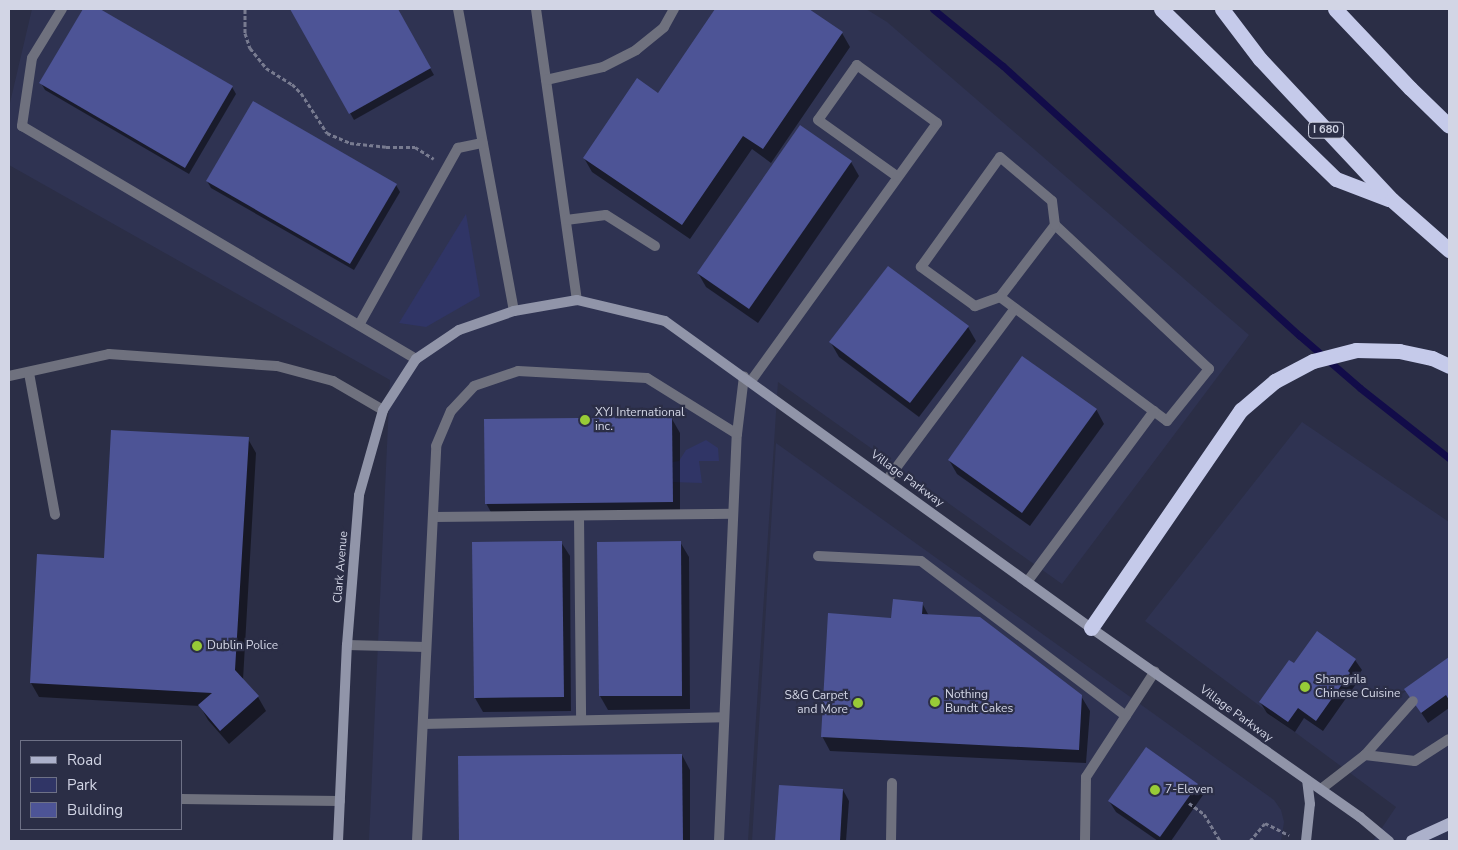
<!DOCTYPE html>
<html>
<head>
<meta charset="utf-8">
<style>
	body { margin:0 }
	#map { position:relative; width:1458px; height:850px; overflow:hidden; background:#2b2e46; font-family:"Nunito Sans",sans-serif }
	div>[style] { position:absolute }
	.built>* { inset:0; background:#2f3352 }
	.green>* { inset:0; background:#303566 }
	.shadow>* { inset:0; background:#0007 }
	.stream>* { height:7px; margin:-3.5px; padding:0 3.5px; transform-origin:3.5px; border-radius:3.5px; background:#120c49 }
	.building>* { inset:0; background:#4d5496 }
	.path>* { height:3px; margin-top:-1.5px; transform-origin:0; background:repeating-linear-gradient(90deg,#787b90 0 4px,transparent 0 6.5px) }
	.lane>* { height:10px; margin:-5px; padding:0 5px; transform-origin:5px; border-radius:5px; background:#6f717e }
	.secondary>* { height:10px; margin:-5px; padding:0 5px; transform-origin:5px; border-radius:5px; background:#9195a9 }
	.primary>* { height:12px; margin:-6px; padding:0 6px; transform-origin:6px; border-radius:6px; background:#acb1cb }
	.highway>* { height:15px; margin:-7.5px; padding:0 7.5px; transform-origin:7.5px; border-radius:7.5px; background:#c5caea }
	.dots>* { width:14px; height:14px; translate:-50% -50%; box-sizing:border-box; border:2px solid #2b2e46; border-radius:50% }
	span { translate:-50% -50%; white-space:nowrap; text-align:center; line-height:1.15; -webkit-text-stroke:4.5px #2b2e46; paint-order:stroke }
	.shield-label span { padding:1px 4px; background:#2b2e46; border:1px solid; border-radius:4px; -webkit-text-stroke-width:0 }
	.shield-label { font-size:11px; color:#d2d5e5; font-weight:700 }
	.poi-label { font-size:12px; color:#d2d5e5 }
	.left { translate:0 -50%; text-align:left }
	.right { translate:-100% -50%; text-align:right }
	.street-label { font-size:12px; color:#d2d5e5 }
	.frame { position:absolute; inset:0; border:10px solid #d2d5e5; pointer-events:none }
	.legend { position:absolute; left:20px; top:740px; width:162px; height:90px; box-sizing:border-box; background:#2b2e46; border:1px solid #6e7186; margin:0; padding:6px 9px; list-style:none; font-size:15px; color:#d2d5e5 }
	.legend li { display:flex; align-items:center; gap:10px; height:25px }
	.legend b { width:25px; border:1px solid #6e7186 }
</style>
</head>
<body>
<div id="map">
	<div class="built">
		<i style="clip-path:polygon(32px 9px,866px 9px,887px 22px,1249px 335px,1062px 584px,778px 382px,748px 841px,369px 841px,390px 380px,9px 165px,9px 107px)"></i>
		<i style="clip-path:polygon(1302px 422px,1449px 522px,1449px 841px,1373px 841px,1396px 807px,1145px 621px)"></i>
		<i style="clip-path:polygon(776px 443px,1274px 800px,1281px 810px,1284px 822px,1281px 841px,752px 841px)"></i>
	</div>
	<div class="green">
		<i style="clip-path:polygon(466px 214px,480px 296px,426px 327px,399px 323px)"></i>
		<i style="clip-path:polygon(706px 440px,718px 448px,719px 461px,699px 461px,702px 483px,673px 482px,673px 462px,679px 461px,686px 450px)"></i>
	</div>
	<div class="shadow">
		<i style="clip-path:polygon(84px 9px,98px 9px,232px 87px,236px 94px,189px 174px,45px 90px,41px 83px)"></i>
		<i style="clip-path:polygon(291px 9px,396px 9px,434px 75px,354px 120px)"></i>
		<i style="clip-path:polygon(717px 9px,807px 9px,842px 33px,850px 47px,771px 163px,752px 149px,690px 239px,592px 172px,584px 158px,658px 95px)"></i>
		<i style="clip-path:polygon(851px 162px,859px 176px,758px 323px,706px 287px,698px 273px)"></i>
		<i style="clip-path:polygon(207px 181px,396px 185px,400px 192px,354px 270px,211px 188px)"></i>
		<i style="clip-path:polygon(968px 327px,976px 341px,919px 417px,839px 357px,831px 343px)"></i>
		<i style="clip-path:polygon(1096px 409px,1104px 424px,1030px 526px,957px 474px,949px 460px)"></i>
		<i style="clip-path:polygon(672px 419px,680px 433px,680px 516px,494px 518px,486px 503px)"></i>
		<i style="clip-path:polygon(248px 439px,256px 453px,243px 680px,258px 697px,266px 711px,229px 744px,208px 720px,200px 706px,39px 697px,31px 683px,105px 560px)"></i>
		<i style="clip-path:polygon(561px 542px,570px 556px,571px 711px,483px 712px,475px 698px)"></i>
		<i style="clip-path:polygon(680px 542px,689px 557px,690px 709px,608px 710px,600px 696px)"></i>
		<i style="clip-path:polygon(922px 603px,929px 616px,1081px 696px,1090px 711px,1086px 763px,830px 751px,822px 736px,893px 619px)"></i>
		<i style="clip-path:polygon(1449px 659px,1449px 708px,1428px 723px,1406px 690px)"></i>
		<i style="clip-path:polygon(1355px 660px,1362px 670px,1354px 681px,1356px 684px,1323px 731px,1304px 718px,1295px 732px,1267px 713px,1260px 702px,1294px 665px)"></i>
		<i style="clip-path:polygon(682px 755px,690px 770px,690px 841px,460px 841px,459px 758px)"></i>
		<i style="clip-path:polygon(1197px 784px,1203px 795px,1171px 841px,1158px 841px,1116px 812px,1109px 801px)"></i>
		<i style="clip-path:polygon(780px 786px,843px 790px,849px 801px,846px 841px,776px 841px)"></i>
	</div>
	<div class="stream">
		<i style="left:933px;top:9px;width:90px;rotate:39.2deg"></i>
		<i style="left:1003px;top:66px;width:401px;rotate:42.3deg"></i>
		<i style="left:1300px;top:336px;width:79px;rotate:40.9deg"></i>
		<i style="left:1360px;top:388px;width:113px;rotate:38.2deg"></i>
	</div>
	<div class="building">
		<i style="clip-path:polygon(83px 9px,100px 9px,233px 86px,185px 168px,39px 83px)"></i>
		<i style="clip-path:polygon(290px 9px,398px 9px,431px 68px,349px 114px)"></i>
		<i style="clip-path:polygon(715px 9px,809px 9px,843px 32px,763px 149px,743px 136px,682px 225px,583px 158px,637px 78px,658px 93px)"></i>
		<i style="clip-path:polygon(253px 101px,397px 184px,350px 264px,206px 181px)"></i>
		<i style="clip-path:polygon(800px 125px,852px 161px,749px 309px,697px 273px)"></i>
		<i style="clip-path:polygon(888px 266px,969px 326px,910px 403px,829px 342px)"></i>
		<i style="clip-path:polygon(1022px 356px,1097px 409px,1022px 513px,948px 460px)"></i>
		<i style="clip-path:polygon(672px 417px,673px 502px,485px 504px,484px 419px)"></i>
		<i style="clip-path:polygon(111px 430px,249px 437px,235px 670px,259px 696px,220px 731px,198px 705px,212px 693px,30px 683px,37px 554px,104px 558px)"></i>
		<i style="clip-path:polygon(562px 541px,564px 697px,474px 698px,472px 542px)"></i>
		<i style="clip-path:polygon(681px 541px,682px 696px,599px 696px,597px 542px)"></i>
		<i style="clip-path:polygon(893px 599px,923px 602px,922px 614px,980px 617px,1082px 695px,1079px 750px,821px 737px,828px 613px,891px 618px)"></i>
		<i style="clip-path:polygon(1317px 631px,1356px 659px,1348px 671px,1350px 673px,1316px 721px,1298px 708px,1288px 722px,1259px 702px,1289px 660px,1294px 663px)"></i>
		<i style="clip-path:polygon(1449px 657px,1449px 700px,1446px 695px,1421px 713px,1404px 689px)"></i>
		<i style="clip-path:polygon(1146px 747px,1198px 784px,1160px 837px,1108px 801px)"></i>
		<i style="clip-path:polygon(682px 754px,683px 841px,459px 841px,458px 756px)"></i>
		<i style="clip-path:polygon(779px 785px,843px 789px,840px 841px,775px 841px)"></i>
	</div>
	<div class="path">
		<i style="left:245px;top:9px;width:24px;rotate:90deg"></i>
		<i style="left:245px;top:33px;width:16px;rotate:72deg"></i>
		<i style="left:250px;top:48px;width:26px;rotate:51deg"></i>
		<i style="left:266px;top:68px;width:31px;rotate:32deg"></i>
		<i style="left:292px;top:84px;width:13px;rotate:45deg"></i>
		<i style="left:301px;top:93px;width:48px;rotate:57deg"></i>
		<i style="left:327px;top:133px;width:25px;rotate:23deg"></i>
		<i style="left:350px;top:143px;width:36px;rotate:6deg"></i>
		<i style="left:386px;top:147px;width:29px"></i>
		<i style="left:415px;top:147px;width:22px;rotate:32deg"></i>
		<i style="left:1189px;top:803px;width:19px;rotate:36deg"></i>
		<i style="left:1204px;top:814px;width:31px;rotate:59deg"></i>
		<i style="left:1250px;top:841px;width:23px;rotate:-50deg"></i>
		<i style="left:1265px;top:823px;width:27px;rotate:27deg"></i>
	</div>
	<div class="lane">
		<i style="left:62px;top:9px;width:57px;rotate:121.5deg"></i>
		<i style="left:32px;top:58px;width:69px;rotate:98.4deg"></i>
		<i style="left:22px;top:126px;width:458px;rotate:30.6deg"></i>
		<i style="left:458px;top:9px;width:307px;rotate:79.5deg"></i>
		<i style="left:536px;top:9px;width:294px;rotate:82deg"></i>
		<i style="left:546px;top:80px;width:58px;rotate:-12.8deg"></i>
		<i style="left:603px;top:67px;width:37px;rotate:-27deg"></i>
		<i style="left:636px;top:50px;width:36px;rotate:-39deg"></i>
		<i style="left:664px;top:27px;width:21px;rotate:-61deg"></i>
		<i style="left:566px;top:220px;width:40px;rotate:-7.1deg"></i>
		<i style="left:606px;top:215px;width:58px;rotate:32.3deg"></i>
		<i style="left:1000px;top:297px;width:208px;rotate:36.6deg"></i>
		<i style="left:1167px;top:421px;width:67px;rotate:-51.1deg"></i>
		<i style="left:1209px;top:369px;width:211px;rotate:-136.9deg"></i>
		<i style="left:1055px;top:225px;width:91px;rotate:127.4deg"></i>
		<i style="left:1000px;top:297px;width:27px;rotate:160deg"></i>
		<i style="left:975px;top:306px;width:67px;rotate:-144.2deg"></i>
		<i style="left:921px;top:267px;width:135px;rotate:-54.3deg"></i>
		<i style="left:1000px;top:157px;width:68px;rotate:40.2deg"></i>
		<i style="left:1052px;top:201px;width:24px;rotate:83deg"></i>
		<i style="left:359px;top:325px;width:203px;rotate:-60.8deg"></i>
		<i style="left:458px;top:148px;width:25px;rotate:-12deg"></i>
		<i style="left:29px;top:373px;width:144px;rotate:79.6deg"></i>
		<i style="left:9px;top:376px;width:102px;rotate:-12.4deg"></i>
		<i style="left:109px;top:354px;width:168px;rotate:4.1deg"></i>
		<i style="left:277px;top:366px;width:58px;rotate:15deg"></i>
		<i style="left:333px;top:381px;width:58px;rotate:30.1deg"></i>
		<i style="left:751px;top:381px;width:318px;rotate:-54.2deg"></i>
		<i style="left:937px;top:123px;width:99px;rotate:-144.1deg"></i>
		<i style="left:857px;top:65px;width:67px;rotate:125.3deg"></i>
		<i style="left:818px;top:120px;width:98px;rotate:35.5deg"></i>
		<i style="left:887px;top:480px;width:214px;rotate:-53.3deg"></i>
		<i style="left:579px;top:516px;width:204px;rotate:89.4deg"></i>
		<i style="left:433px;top:517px;width:300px;rotate:-0.6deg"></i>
		<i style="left:818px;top:556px;width:103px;rotate:2.8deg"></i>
		<i style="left:921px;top:561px;width:257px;rotate:37.1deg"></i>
		<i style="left:1027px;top:582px;width:213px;rotate:-53.4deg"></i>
		<i style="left:347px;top:645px;width:79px;rotate:1.5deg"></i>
		<i style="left:423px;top:724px;width:301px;rotate:-1.3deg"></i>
		<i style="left:1365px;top:755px;width:72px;rotate:-48.4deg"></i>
		<i style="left:1321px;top:789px;width:56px;rotate:-37.7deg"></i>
		<i style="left:1365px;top:755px;width:50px;rotate:6.8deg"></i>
		<i style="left:1415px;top:761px;width:40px;rotate:-32.9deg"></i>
		<i style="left:181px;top:799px;width:159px;rotate:0.7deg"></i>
		<i style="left:417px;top:841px;width:395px;rotate:-87.2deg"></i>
		<i style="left:436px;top:446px;width:38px;rotate:-67deg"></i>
		<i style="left:451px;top:411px;width:34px;rotate:-47deg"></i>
		<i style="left:474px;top:386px;width:46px;rotate:-18.8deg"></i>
		<i style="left:518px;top:371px;width:129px;rotate:3.1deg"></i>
		<i style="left:647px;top:378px;width:106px;rotate:31.9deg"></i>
		<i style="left:719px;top:841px;width:407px;rotate:-87.5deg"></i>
		<i style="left:737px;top:434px;width:58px;rotate:-83.1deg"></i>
		<i style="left:891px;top:841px;width:58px;rotate:-89deg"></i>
		<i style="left:1085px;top:841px;width:64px;rotate:-89.1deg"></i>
		<i style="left:1086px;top:777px;width:126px;rotate:-56.9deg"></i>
	</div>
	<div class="secondary">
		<i style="left:338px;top:841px;width:196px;rotate:-87.4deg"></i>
		<i style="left:347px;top:645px;width:150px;rotate:-85.4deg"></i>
		<i style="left:359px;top:495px;width:88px;rotate:-74.2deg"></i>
		<i style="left:383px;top:410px;width:61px;rotate:-57.1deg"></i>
		<i style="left:416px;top:359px;width:52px;rotate:-34deg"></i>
		<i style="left:459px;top:330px;width:58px;rotate:-19.1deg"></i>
		<i style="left:514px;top:311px;width:64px;rotate:-9.9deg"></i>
		<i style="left:577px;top:300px;width:90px;rotate:13.4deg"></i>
		<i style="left:665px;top:321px;width:525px;rotate:35.78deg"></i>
		<i style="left:1091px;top:628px;width:329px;rotate:35.1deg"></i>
		<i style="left:1360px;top:817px;width:38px;rotate:40deg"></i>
		<i style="left:1306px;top:841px;width:37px;rotate:-84deg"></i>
		<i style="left:1310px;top:804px;width:24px;rotate:-97deg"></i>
	</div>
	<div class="primary">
		<i style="left:1412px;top:841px;width:41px;rotate:-24.7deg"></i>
	</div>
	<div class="highway">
		<i style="left:1161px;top:9px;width:244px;rotate:44.2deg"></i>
		<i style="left:1336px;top:179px;width:56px;rotate:21deg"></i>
		<i style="left:1222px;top:9px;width:63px;rotate:52.8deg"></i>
		<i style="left:1260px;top:59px;width:193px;rotate:46.9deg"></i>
		<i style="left:1392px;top:200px;width:76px;rotate:41.3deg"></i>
		<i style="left:1335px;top:9px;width:109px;rotate:46.5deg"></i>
		<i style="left:1410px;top:88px;width:54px;rotate:44.3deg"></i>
		<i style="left:1091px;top:628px;width:265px;rotate:-55.5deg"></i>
		<i style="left:1241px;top:410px;width:45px;rotate:-40.5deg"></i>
		<i style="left:1275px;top:381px;width:43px;rotate:-27.8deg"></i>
		<i style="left:1313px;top:361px;width:44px;rotate:-14.3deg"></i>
		<i style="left:1356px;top:350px;width:43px;rotate:1.3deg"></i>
		<i style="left:1399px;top:351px;width:34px;rotate:12deg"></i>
		<i style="left:1432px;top:358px;width:19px;rotate:25deg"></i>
	</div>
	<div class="dots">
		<i style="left:585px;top:420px;background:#98cb37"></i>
		<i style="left:197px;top:646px;background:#98cb37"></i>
		<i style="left:1305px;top:687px;background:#98cb37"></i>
		<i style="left:935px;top:702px;background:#98cb37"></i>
		<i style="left:858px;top:703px;background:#98cb37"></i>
		<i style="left:1155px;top:790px;background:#98cb37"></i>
	</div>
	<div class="shield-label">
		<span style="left:1326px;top:130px">I 680</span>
	</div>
	<div class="poi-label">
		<span class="left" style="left:595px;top:420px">XYJ International<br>inc.</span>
		<span class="left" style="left:207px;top:646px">Dublin Police</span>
		<span class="left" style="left:1315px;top:687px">Shangrila<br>Chinese Cuisine</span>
		<span class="left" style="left:945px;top:702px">Nothing<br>Bundt Cakes</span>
		<span class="right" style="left:848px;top:703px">S&amp;G Carpet<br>and More</span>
		<span class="left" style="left:1165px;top:790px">7-Eleven</span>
	</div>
	<div class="street-label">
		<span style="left:907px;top:479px;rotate:36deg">Village Parkway</span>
		<span style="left:341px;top:567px;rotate:-85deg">Clark Avenue</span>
		<span style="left:1236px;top:714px;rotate:36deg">Village Parkway</span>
	</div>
	<div class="frame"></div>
	<ul class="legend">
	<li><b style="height:6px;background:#acb1cb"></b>Road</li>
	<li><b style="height:14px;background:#303566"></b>Park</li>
	<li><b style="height:14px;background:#4d5496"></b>Building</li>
	</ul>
</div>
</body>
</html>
